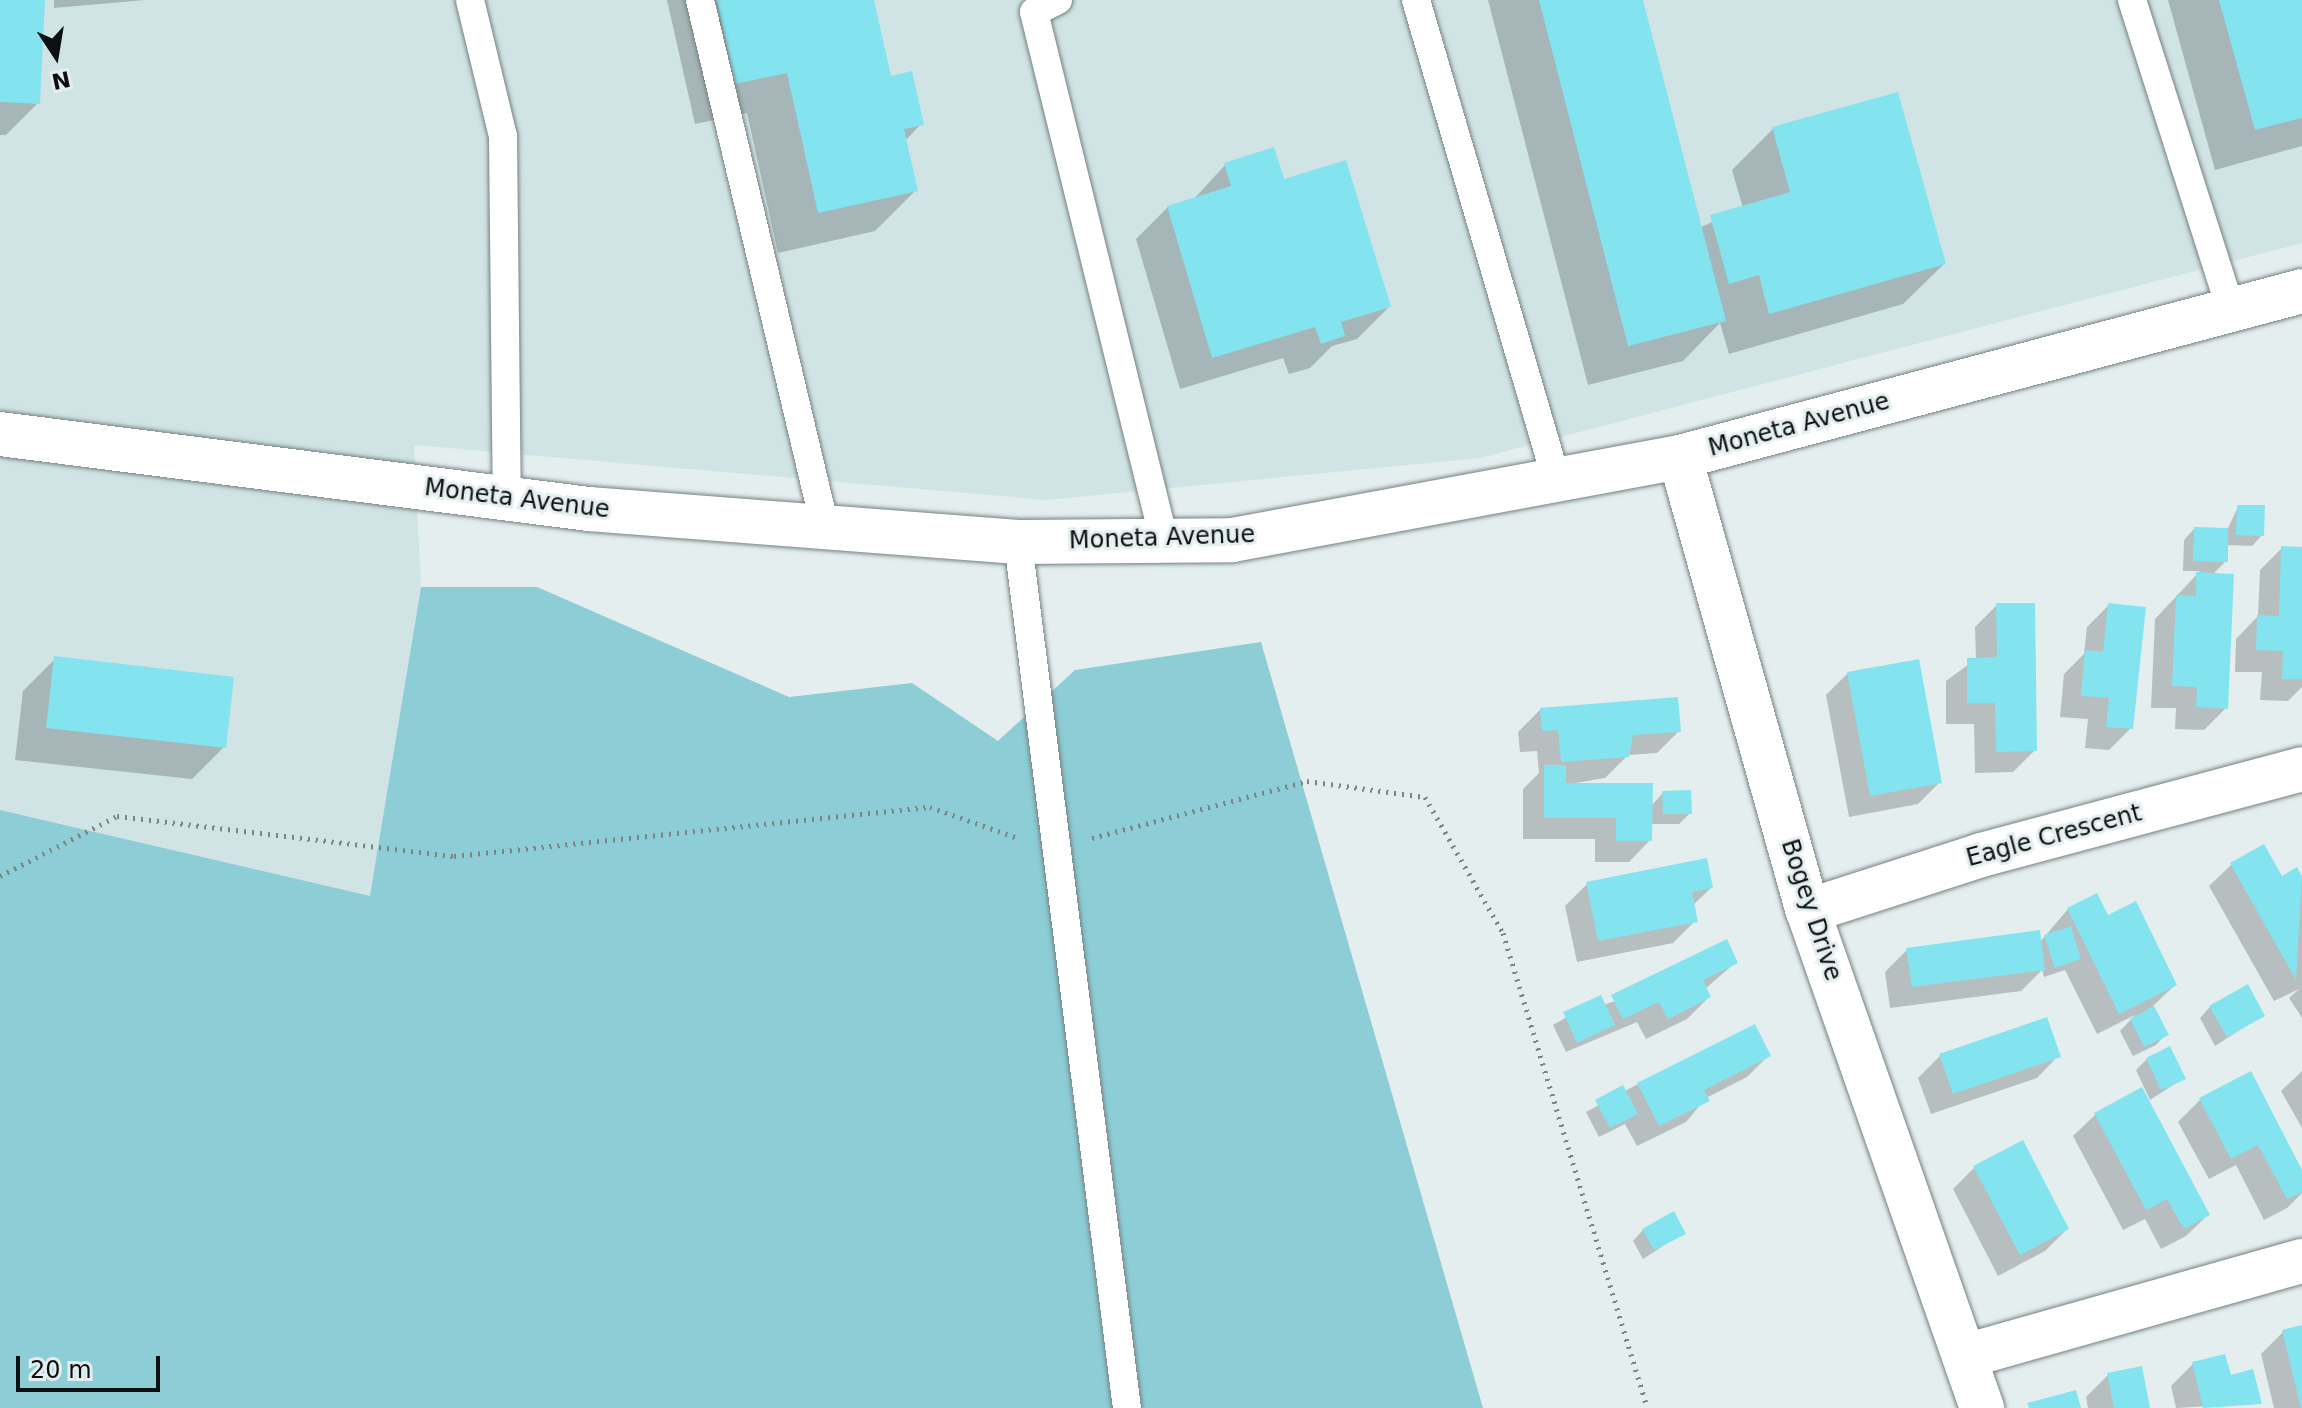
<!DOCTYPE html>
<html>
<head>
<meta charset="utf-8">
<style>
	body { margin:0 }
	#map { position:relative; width:2302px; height:1408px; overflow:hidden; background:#e4eeef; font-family:"DejaVu Sans",sans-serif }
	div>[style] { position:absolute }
	.built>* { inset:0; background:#d0e3e5 }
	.green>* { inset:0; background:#8ccdd6 }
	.shadow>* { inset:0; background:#0003 }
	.building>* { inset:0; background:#83e4f0 }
	.path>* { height:5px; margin-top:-2.5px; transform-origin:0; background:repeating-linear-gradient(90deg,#7c8383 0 2px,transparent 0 8px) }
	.roads { filter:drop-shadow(0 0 2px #778081) drop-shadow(0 0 2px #778081) }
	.lane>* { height:28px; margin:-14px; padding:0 14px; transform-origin:14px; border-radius:14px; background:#fff }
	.street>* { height:44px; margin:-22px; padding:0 22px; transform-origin:22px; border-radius:22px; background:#fff }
	.secondary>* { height:44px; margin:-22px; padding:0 22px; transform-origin:22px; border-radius:22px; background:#fff }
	span { translate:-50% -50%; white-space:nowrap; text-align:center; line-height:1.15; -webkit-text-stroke:6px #e4eeef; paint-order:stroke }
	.street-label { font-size:24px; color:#0d1010 }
	.north { position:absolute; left:16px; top:16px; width:80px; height:80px; -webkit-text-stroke:6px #e4eeef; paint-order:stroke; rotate:168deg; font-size:22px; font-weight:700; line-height:32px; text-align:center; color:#0d1010 }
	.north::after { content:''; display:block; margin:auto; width:28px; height:36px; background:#0d1010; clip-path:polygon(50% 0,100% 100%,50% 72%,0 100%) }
	.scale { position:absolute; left:16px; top:1356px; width:144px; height:36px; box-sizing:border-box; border:4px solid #0d1010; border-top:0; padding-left:10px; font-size:24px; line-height:28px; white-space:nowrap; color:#0d1010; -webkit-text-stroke:6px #e4eeef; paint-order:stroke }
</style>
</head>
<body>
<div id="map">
	<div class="built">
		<i style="clip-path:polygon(0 0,2302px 0,2302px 243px,1480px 458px,1046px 500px,414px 445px,421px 587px,371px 897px,0 810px)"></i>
	</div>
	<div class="green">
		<i style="clip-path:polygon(421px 587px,537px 587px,789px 697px,912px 683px,998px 741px,1075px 670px,1261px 642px,1483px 1408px,0 1408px,0 810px,370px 896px)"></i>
	</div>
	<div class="shadow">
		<i style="clip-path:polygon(0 0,43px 0,38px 103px,6px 135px,0 135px)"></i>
		<i style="clip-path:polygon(54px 0,145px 0,54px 8px)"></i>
		<i style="clip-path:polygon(667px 0,872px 0,889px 78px,921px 124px,905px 141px,916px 190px,875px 231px,778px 253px,747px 113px,695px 124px)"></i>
		<i style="clip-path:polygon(1488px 0,1641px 0,1699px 228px,1743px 208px,1732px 170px,1773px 129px,1944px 264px,1903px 304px,1729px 354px,1720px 323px,1683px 361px,1588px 385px)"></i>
		<i style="clip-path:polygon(2168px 0,2302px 0,2302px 146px,2215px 170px)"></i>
		<i style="clip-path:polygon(1225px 165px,1282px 181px,1389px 307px,1357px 339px,1332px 346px,1310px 368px,1289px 374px,1283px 358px,1180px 389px,1136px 239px,1168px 207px,1194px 199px)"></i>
		<i style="clip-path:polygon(2238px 507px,2262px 535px,2252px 546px,2226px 545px,2226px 561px,2212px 575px,2226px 708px,2204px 730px,2175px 729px,2176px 708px,2151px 708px,2155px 619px,2200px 571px,2183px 571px,2184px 540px,2194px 529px,2227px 530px)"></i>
		<i style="clip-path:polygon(2282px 548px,2302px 549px,2302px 687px,2288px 701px,2260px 700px,2262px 672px,2235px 672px,2236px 639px,2258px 616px,2260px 570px)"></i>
		<i style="clip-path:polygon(1997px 605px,2035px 750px,2013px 772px,1975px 773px,1974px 724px,1946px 724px,1946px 681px,1976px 659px,1975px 627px)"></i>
		<i style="clip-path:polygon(2109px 605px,2131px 728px,2109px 750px,2085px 748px,2088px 719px,2060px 717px,2064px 674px,2084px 654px,2087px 627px)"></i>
		<i style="clip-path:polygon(55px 659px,224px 747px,192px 779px,15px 760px,23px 691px)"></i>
		<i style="clip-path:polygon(1848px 673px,1940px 782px,1918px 804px,1849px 817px,1826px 695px)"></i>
		<i style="clip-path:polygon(1540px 710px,1679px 731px,1657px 753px,1628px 755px,1605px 778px,1564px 785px,1651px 806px,1663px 793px,1690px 813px,1679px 824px,1651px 824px,1650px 840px,1629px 862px,1595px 862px,1595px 839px,1523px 839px,1523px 789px,1539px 773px,1537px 751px,1520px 752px,1518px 732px)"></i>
		<i style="clip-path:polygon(2231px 865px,2281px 879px,2296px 870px,2302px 880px,2302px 1018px,2289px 998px,2299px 989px,2274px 1001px,2209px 886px)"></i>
		<i style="clip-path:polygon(1587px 884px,1711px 888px,1692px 906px,1695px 921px,1673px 943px,1577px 962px,1565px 906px)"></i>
		<i style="clip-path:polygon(2068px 909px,2107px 918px,2175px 985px,2152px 1007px,2166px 1034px,2156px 1045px,2133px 1056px,2120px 1031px,2135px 1015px,2097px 1034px,2065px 970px,2044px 977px,2042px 970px,2021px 991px,1890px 1008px,1885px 972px,1907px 950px,2040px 942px)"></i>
		<i style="clip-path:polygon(1736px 962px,1705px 989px,1709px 997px,1687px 1019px,1646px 1039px,1637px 1022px,1566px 1052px,1553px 1025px,1600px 998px,1603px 1005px)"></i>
		<i style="clip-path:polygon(2210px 1007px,2263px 1015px,2215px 1046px,2200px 1018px)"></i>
		<i style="clip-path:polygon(1768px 1056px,1747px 1077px,1706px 1098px,1686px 1122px,1637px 1146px,1625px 1124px,1599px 1137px,1586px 1112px,1638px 1084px)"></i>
		<i style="clip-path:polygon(1940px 1056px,2058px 1056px,2037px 1078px,1931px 1114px,1918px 1078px)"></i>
		<i style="clip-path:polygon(2147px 1059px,2184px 1078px,2150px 1100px,2136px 1070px)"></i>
		<i style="clip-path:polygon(2302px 1071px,2302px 1128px,2281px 1091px)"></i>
		<i style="clip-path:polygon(2200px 1100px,2302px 1174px,2302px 1193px,2287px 1208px,2264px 1220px,2236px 1165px,2209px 1179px,2178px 1122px)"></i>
		<i style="clip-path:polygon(2095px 1115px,2208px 1215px,2186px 1236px,2161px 1249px,2145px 1219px,2123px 1230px,2073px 1136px)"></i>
		<i style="clip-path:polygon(1975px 1167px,2067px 1229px,2045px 1251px,1998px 1276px,1953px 1189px)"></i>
		<i style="clip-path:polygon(1643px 1230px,1683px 1233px,1643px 1259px,1633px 1241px)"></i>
		<i style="clip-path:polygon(2302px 1327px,2302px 1408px,2274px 1408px,2261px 1354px,2283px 1332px)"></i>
		<i style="clip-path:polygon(2193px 1364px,2229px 1377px,2260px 1403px,2176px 1408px,2171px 1386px)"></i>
		<i style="clip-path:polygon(2108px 1375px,2148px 1408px,2088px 1408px,2086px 1397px)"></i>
	</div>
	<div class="building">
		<i style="clip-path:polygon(0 0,45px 0,40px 104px,0 102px)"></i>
		<i style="clip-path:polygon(717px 0,874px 0,891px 76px,912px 71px,924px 125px,904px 129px,918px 191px,818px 213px,787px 73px,735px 84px)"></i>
		<i style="clip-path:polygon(1539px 0,1643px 0,1726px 321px,1628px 346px)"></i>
		<i style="clip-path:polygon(2219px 0,2302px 0,2302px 118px,2255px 130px)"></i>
		<i style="clip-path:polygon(1898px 92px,1946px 264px,1769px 314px,1759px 275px,1729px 284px,1710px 215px,1790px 192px,1772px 127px)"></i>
		<i style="clip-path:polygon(1274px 147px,1284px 179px,1346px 160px,1391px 307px,1341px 322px,1345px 336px,1321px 344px,1315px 327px,1212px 358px,1167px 206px,1231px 186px,1224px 163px)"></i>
		<i style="clip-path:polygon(2237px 505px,2265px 505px,2264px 536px,2236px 535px)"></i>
		<i style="clip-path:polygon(2194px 527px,2228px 528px,2228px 562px,2193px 561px)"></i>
		<i style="clip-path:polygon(2281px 546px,2302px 547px,2302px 679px,2282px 679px,2283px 651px,2256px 650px,2257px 615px,2279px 616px)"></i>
		<i style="clip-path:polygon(2196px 572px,2234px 574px,2228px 709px,2196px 707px,2197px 687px,2172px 686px,2176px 595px,2196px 596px)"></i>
		<i style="clip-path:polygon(1996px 603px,2035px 603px,2037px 751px,1996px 752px,1995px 703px,1967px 703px,1967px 658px,1997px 657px)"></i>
		<i style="clip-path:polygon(2108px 603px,2146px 607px,2133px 729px,2106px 727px,2109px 698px,2081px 696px,2085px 650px,2103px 652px)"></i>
		<i style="clip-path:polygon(54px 656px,234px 677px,226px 748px,46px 728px)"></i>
		<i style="clip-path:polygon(1919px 659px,1942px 783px,1870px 796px,1847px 672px)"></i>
		<i style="clip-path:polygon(1678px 697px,1681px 732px,1633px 735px,1629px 757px,1561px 762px,1558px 730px,1542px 731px,1540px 708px)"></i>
		<i style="clip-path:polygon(1544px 765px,1566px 765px,1566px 783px,1653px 783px,1652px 841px,1616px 841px,1616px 818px,1544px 818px)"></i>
		<i style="clip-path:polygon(1691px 790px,1692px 814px,1663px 814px,1662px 791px)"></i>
		<i style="clip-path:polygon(2264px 844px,2282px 876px,2297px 867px,2302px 876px,2296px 980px,2230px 863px)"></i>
		<i style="clip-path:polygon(1707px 858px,1713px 888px,1692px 892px,1698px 922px,1598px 941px,1586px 882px)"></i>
		<i style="clip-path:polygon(2097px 893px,2108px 915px,2136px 901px,2177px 985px,2119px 1014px,2067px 908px)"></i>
		<i style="clip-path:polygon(2071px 926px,2081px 959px,2055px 968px,2044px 935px)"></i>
		<i style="clip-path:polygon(2040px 930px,2045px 970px,1912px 987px,1906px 948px)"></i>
		<i style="clip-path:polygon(1727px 939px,1738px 963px,1703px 980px,1711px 997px,1668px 1019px,1659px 1002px,1623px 1019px,1611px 995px)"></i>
		<i style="clip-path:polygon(2248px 984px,2265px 1016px,2227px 1037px,2209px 1006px)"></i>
		<i style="clip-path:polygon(1601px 995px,1615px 1025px,1577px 1043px,1563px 1012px)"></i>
		<i style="clip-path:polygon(2154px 1006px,2169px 1035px,2144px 1047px,2130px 1019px)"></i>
		<i style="clip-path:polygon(2047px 1017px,2061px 1057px,1953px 1094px,1939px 1054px)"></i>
		<i style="clip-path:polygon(1755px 1024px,1771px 1056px,1704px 1090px,1710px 1101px,1659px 1126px,1637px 1083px)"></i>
		<i style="clip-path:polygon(2170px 1046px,2186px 1079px,2161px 1090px,2146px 1058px)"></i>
		<i style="clip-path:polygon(2251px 1071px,2302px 1170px,2302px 1192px,2287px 1199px,2258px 1145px,2231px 1159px,2199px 1098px)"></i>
		<i style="clip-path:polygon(1623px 1085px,1638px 1114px,1610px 1128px,1595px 1100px)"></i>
		<i style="clip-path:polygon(2142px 1087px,2210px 1215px,2184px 1229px,2167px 1199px,2146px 1210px,2094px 1113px)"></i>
		<i style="clip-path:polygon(2023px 1140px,2069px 1229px,2020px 1255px,1973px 1166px)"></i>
		<i style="clip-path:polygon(1674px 1211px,1686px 1234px,1654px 1250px,1642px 1229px)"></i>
		<i style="clip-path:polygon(2302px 1325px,2302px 1408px,2301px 1408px,2282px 1330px)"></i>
		<i style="clip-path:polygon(2225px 1354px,2231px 1375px,2253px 1369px,2262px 1404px,2203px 1408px,2192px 1362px)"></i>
		<i style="clip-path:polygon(2142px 1366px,2150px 1408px,2114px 1408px,2107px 1373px)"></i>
		<i style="clip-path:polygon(2076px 1390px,2081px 1408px,2029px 1408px,2027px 1403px)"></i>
	</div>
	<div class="path">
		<i style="left:1092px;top:838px;width:222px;rotate:-14.8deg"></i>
		<i style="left:1307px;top:781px;width:119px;rotate:7.7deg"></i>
		<i style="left:1425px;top:797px;width:157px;rotate:60.2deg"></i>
		<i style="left:1503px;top:933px;width:496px;rotate:73.1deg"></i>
		<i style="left:0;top:876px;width:131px;rotate:-27.1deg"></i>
		<i style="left:117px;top:816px;width:339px;rotate:6.8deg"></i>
		<i style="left:454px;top:856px;width:479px;rotate:-5.9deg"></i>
		<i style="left:930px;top:807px;width:90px;rotate:19.4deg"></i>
	</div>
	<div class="roads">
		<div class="lane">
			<i style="left:470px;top:0;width:140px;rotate:76.4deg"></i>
			<i style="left:503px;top:136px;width:363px;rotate:89.4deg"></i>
			<i style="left:700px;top:0;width:542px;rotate:76.66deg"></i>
			<i style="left:1058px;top:0;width:27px;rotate:153deg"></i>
			<i style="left:1034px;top:12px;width:544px;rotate:76.17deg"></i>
			<i style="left:1416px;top:0;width:500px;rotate:73.7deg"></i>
			<i style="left:2132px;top:0;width:325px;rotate:72.3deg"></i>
			<i style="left:1018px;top:542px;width:873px;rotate:82.83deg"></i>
		</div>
		<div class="street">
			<i style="left:1680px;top:457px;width:472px;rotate:74.3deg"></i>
			<i style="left:1808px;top:911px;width:527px;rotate:70.7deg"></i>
			<i style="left:1808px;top:911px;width:182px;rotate:-17.9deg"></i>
			<i style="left:1981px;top:855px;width:332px;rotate:-15deg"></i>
			<i style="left:1969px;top:1355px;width:346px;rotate:-15.8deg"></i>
		</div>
		<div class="secondary">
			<i style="left:0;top:434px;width:594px;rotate:7.26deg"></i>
			<i style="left:589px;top:509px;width:430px;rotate:4.4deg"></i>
			<i style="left:1018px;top:542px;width:214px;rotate:-0.5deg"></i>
			<i style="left:1232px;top:540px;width:456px;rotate:-10.5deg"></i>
			<i style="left:1680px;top:457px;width:644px;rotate:-14.94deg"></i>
		</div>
	</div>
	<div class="street-label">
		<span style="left:1799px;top:425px;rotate:-15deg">Moneta Avenue</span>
		<span style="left:517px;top:499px;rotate:7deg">Moneta Avenue</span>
		<span style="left:1162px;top:538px;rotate:-2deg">Moneta Avenue</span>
		<span style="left:2054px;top:836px;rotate:-15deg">Eagle Crescent</span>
		<span style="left:1811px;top:910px;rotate:72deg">Bogey Drive</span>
	</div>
	<div class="north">N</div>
	<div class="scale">20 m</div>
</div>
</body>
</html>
